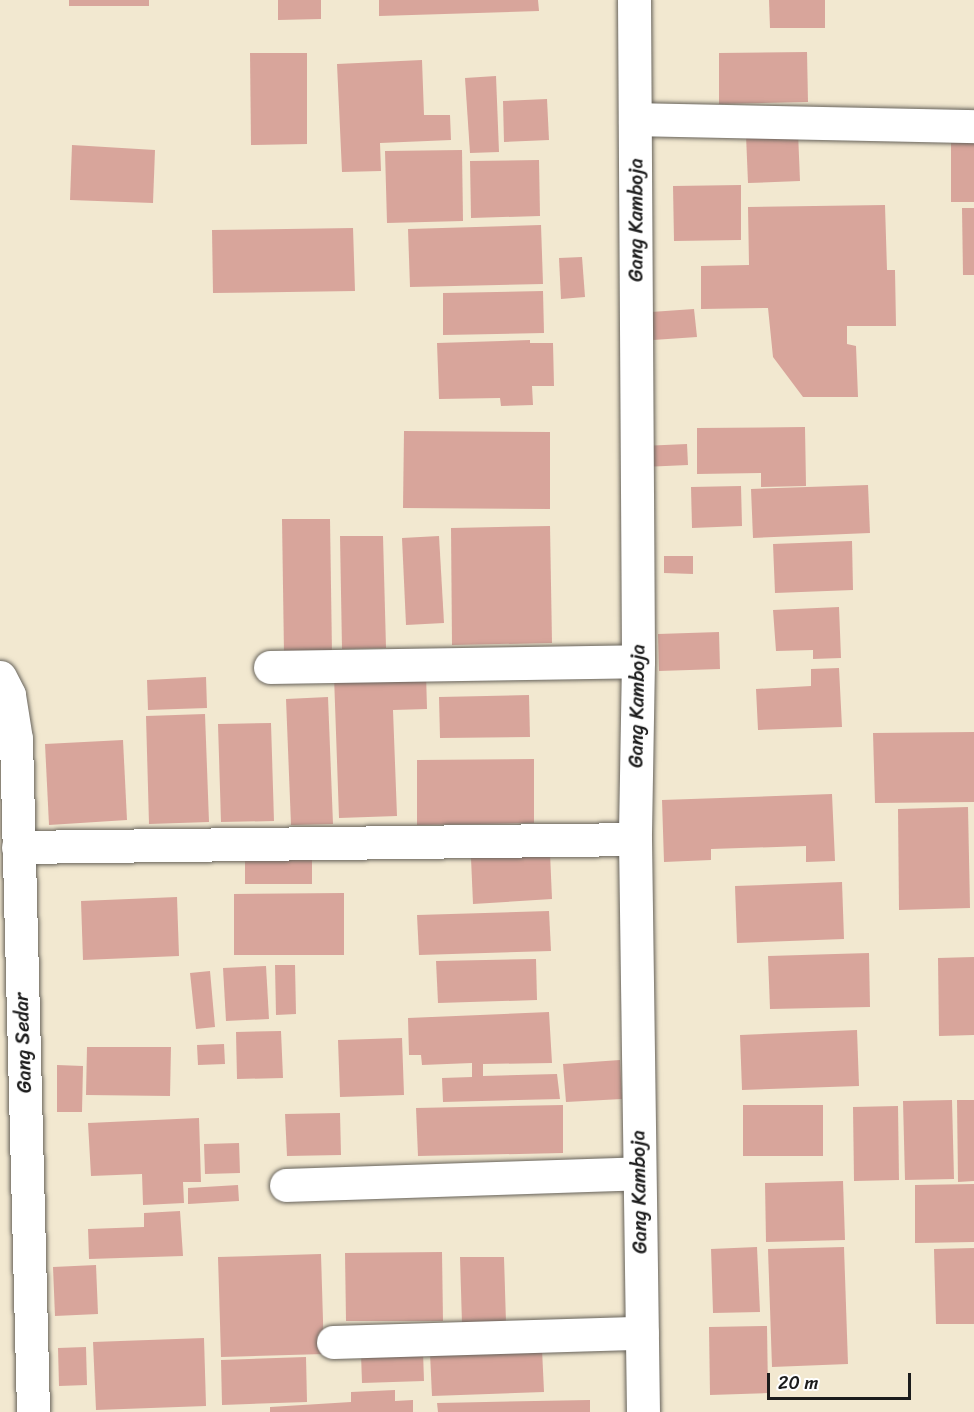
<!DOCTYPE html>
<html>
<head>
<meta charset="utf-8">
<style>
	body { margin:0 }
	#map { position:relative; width:974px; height:1412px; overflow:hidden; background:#f2e8d0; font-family:Sriracha,sans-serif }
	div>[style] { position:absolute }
	.building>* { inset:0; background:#d8a59b }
	.roads { filter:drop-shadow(0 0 2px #67635b) drop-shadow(0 0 2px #67635b) }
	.minor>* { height:33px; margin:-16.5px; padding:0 16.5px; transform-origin:16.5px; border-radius:16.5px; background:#fff }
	span { translate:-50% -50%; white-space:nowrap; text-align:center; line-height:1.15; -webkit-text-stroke:4.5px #fff; paint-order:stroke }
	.street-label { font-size:20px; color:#1c1c1c }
	.scale { position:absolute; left:767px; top:1373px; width:144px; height:27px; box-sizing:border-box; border:3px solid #1c1c1c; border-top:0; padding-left:8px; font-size:18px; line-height:21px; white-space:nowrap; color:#1c1c1c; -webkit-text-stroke:4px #fff; paint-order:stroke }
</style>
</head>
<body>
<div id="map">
	<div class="building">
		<i style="clip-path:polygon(69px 0,149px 0,149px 6px,69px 6px)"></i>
		<i style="clip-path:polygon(278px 0,321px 0,321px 19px,278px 20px)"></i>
		<i style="clip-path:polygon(379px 0,538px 0,539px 11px,379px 16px)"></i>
		<i style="clip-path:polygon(769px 0,825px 0,825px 28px,770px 28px)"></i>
		<i style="clip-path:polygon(807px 52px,808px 102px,719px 104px,719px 53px)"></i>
		<i style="clip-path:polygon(250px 53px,307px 53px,307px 144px,251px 145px)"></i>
		<i style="clip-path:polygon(422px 60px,424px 115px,450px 115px,451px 140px,380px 143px,381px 171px,342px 172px,337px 64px)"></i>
		<i style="clip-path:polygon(496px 76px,499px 152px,470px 153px,465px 78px)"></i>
		<i style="clip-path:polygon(547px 99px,549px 140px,504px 142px,503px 101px)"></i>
		<i style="clip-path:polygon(798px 132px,800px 181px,748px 183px,746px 135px)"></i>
		<i style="clip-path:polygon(974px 142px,974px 202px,951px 202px,951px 143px)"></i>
		<i style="clip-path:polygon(72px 145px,155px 150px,153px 203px,70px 200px)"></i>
		<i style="clip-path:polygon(462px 150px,463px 221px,387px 223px,385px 151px)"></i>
		<i style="clip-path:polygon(539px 160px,540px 216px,471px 218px,470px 161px)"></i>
		<i style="clip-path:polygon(741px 185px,741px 240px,674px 241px,673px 186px)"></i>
		<i style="clip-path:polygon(885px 205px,887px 270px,895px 270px,896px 326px,847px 326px,847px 344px,856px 346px,858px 397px,803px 397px,773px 357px,768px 308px,701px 309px,701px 266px,749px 265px,748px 207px)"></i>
		<i style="clip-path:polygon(962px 208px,974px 208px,974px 275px,963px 275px)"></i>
		<i style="clip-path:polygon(541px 225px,543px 284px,410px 287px,408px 229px)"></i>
		<i style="clip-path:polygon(353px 228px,355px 291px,213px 293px,212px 230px)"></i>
		<i style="clip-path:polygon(582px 257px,585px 297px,561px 299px,559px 258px)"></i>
		<i style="clip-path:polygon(543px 291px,544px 333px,443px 335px,443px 293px)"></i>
		<i style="clip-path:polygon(694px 309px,697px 337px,653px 340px,651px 312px)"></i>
		<i style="clip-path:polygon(530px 340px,530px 343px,553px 343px,554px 386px,532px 386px,533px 405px,501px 406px,500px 398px,439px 399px,437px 343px)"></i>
		<i style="clip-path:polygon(805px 427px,806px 486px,761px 487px,761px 473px,697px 474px,697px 428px)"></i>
		<i style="clip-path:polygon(404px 431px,550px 432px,550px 509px,403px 508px)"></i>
		<i style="clip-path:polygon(687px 444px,688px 465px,643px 467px,642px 446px)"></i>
		<i style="clip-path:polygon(868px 485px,870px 533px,753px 538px,751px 489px)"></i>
		<i style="clip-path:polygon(741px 486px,742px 526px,692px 528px,691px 487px)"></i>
		<i style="clip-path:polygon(282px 519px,330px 519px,332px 654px,284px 654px)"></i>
		<i style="clip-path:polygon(550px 526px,552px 643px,452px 645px,451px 528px)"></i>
		<i style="clip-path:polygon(340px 536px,383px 536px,386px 648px,342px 649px)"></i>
		<i style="clip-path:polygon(439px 536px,444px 623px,406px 625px,402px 538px)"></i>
		<i style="clip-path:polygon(852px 541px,853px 590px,775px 593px,773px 544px)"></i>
		<i style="clip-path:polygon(664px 556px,693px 556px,693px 574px,664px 573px)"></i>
		<i style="clip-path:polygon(839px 607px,841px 658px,813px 659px,813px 650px,776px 651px,773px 610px)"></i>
		<i style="clip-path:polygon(719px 632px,720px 669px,659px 671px,658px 634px)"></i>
		<i style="clip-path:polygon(839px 668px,842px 727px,758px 730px,756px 689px,811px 686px,811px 669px)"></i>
		<i style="clip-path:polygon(426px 673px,427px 709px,393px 710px,397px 816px,339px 818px,334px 676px)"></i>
		<i style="clip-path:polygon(206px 677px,207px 708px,148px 710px,147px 680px)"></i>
		<i style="clip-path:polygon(529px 695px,530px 737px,440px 738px,439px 697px)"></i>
		<i style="clip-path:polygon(328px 697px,333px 824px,291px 825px,286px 699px)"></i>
		<i style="clip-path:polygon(205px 714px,209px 822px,149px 824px,146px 716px)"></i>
		<i style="clip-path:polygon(271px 723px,274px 821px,221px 822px,218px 724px)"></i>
		<i style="clip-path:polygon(974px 732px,974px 802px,875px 803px,873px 733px)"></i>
		<i style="clip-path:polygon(123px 740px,127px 820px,49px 825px,45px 744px)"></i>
		<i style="clip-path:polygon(534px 759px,534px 823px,417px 825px,417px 760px)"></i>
		<i style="clip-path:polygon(832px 794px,835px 861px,806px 862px,806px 846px,711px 849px,711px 860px,664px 862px,662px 800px)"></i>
		<i style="clip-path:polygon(968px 807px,970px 908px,899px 910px,898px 809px)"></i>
		<i style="clip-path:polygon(245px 844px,312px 844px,312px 884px,245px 884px)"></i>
		<i style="clip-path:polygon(550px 853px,552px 899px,473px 904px,471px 858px)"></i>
		<i style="clip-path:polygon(842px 882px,844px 939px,737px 943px,735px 886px)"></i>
		<i style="clip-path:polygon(344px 893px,344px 955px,234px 955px,234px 894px)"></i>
		<i style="clip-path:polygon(177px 897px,179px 956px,83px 960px,81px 901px)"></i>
		<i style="clip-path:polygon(549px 911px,551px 951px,419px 955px,417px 915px)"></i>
		<i style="clip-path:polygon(869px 953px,870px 1007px,770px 1009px,768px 956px)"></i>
		<i style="clip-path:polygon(974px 957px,974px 1035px,939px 1036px,938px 958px)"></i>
		<i style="clip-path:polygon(536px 959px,537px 1000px,438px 1003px,436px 961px)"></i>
		<i style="clip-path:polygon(275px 965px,295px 965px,296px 1014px,276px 1015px)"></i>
		<i style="clip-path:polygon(266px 966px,269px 1019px,226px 1021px,223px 968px)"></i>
		<i style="clip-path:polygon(210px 971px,215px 1027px,196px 1029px,190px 973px)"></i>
		<i style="clip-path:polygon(549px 1012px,552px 1063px,483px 1064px,483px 1076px,557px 1074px,560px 1099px,443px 1102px,442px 1078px,472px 1077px,472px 1063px,422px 1065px,421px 1055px,409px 1055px,408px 1018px)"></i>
		<i style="clip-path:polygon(857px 1030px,859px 1086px,742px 1090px,740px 1035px)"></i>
		<i style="clip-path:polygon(281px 1031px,283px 1078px,237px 1079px,236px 1032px)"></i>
		<i style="clip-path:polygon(402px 1038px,404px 1095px,340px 1097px,338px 1040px)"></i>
		<i style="clip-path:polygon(224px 1044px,225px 1064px,198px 1065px,197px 1045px)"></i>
		<i style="clip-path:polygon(87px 1047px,171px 1047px,170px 1096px,86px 1095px)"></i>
		<i style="clip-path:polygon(620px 1060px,622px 1099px,566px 1102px,563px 1064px)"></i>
		<i style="clip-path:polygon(57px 1065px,83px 1066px,82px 1112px,57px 1112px)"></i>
		<i style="clip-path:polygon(952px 1100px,954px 1179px,905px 1180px,903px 1101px)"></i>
		<i style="clip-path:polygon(957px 1100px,974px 1100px,974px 1181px,958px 1182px)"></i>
		<i style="clip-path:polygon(563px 1105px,563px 1153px,418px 1156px,416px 1108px)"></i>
		<i style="clip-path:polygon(743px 1105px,823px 1105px,823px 1156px,743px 1156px)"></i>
		<i style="clip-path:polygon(898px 1106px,899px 1180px,854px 1181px,853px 1107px)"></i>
		<i style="clip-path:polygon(340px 1113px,341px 1155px,287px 1156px,285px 1114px)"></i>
		<i style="clip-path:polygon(199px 1118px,201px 1182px,183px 1182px,184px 1203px,143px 1205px,142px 1174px,91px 1176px,88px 1123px)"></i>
		<i style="clip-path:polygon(239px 1143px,240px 1173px,205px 1174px,204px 1144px)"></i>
		<i style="clip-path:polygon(843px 1181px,845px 1240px,766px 1242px,765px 1183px)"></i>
		<i style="clip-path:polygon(974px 1184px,974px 1242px,915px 1243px,915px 1185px)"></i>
		<i style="clip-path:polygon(238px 1185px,239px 1201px,188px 1204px,188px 1188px)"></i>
		<i style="clip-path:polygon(180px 1211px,183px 1256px,89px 1259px,88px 1229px,144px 1227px,144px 1213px)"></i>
		<i style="clip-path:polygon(757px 1247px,760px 1312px,713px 1313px,711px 1249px)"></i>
		<i style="clip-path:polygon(844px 1247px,848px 1364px,772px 1367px,768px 1249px)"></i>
		<i style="clip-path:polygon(974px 1248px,974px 1324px,936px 1324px,934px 1249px)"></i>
		<i style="clip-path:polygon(442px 1252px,443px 1321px,346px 1321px,345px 1253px)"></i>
		<i style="clip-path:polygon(321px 1254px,324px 1354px,221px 1357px,218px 1257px)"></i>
		<i style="clip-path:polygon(460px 1257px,504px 1257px,506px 1323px,462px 1324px)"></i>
		<i style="clip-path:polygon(96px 1265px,98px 1314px,55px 1316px,53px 1267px)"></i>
		<i style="clip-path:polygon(767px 1326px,768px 1393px,710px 1395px,709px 1327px)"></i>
		<i style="clip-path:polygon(204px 1338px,206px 1406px,96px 1410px,93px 1342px)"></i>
		<i style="clip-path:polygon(86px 1347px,87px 1385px,59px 1386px,58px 1348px)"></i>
		<i style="clip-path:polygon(542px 1349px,544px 1392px,432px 1396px,430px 1353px)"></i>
		<i style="clip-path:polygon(423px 1352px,424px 1381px,362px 1383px,361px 1354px)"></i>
		<i style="clip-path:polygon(306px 1357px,307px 1402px,222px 1405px,221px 1360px)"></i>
		<i style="clip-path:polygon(395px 1390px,395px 1401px,413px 1400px,413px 1412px,270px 1412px,270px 1407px,351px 1402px,351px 1392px)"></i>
		<i style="clip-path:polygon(590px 1400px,590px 1412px,438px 1412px,437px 1403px)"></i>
	</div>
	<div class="roads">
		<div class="minor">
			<i style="left:634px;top:0;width:661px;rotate:89.65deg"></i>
			<i style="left:638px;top:661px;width:178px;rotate:91deg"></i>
			<i style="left:635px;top:839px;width:573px;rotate:89.2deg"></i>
			<i style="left:635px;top:119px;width:339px;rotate:1.2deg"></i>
			<i style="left:270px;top:667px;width:368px;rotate:-0.9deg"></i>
			<i style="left:0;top:677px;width:20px;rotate:63deg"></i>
			<i style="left:9px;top:695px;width:45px;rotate:81deg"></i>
			<i style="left:16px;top:739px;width:673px;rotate:88.55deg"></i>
			<i style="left:18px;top:847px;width:617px;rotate:-0.74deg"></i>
			<i style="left:286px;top:1185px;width:353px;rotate:-1.9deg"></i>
			<i style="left:333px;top:1342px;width:309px;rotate:-1.7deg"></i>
		</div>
	</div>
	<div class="street-label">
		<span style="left:636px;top:220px;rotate:-90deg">Gang Kamboja</span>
		<span style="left:637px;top:706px;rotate:-89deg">Gang Kamboja</span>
		<span style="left:23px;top:1043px;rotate:-92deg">Gang Sedar</span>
		<span style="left:639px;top:1192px;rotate:-91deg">Gang Kamboja</span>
	</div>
	<div class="scale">20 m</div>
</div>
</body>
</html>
